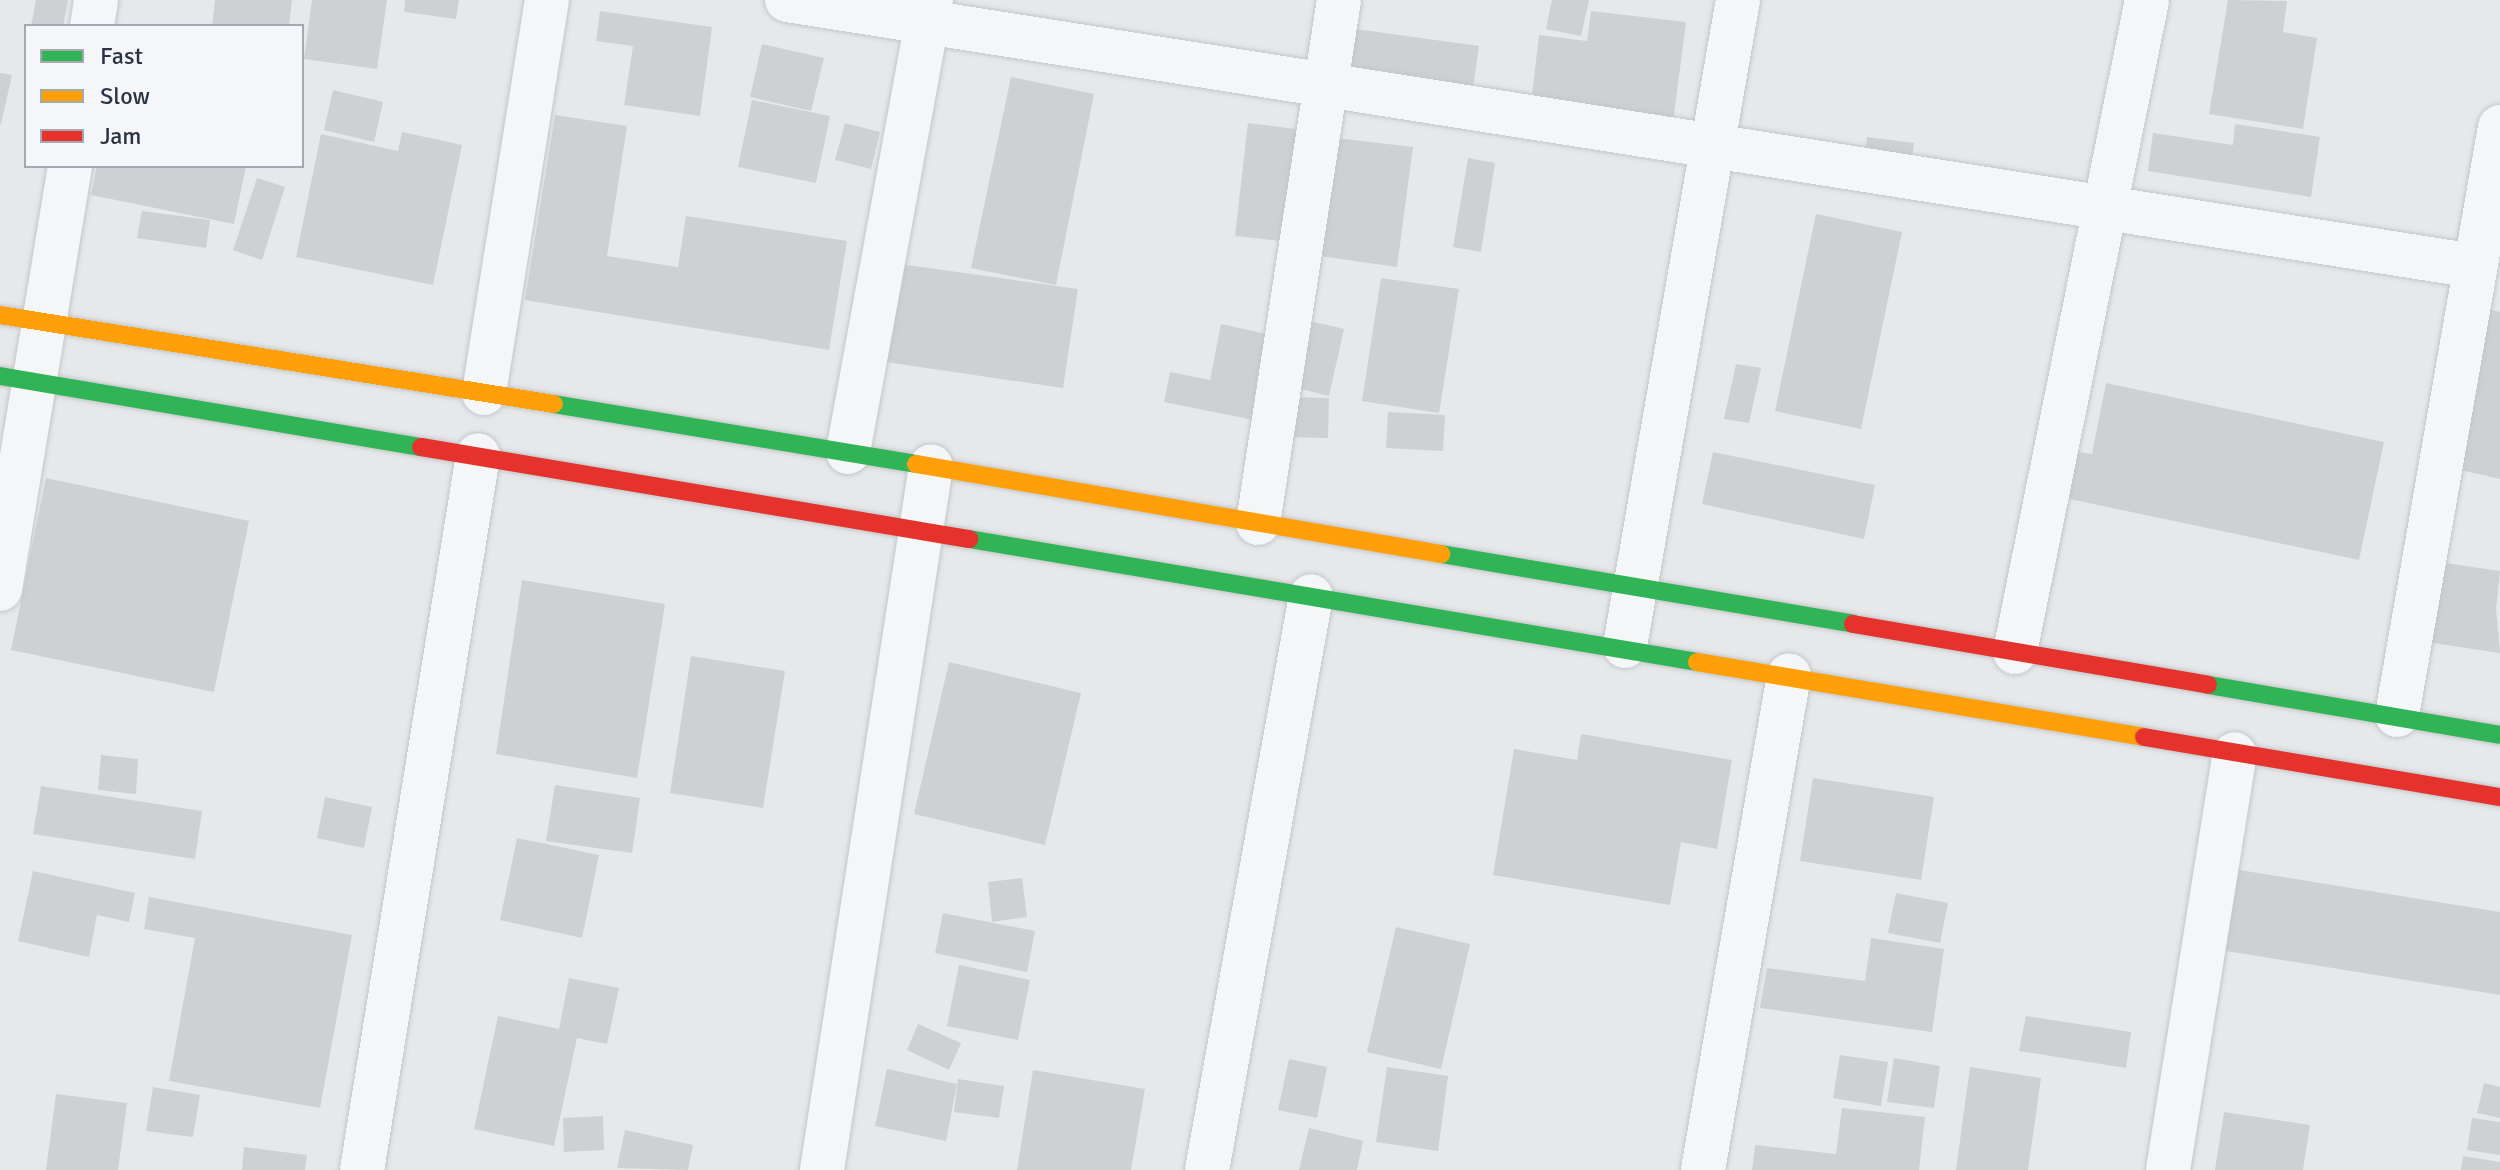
<!DOCTYPE html>
<style>
body{margin:0}
#map{position:relative;width:2500px;height:1170px;overflow:hidden;background:#e6e8ea;font-family:Signika,sans-serif}
div>[style]{position:absolute}
.building>*{inset:0;background:#ced0d3}
.roads{filter:drop-shadow(0 0 2px #c4c6c8) drop-shadow(0 0 2px #c4c6c8)}
.street>*{height:44px;margin:-22px;padding:0 22px;transform-origin:22px;border-radius:22px;background:#f5f6f7}
.fast>*{height:18px;margin:-9px;padding:0 9px;transform-origin:9px;border-radius:9px;background:#30b455}
.slow>*{height:18px;margin:-9px;padding:0 9px;transform-origin:9px;border-radius:9px;background:#ff9f0a}
.jam>*{height:18px;margin:-9px;padding:0 9px;transform-origin:9px;border-radius:9px;background:#e5322d}
span{translate:-50% -50%;white-space:nowrap;text-align:center;line-height:1.15;-webkit-text-stroke:6px #f4f6f9;paint-order:stroke}
.legend{position:absolute;left:24px;top:24px;width:280px;height:144px;box-sizing:border-box;background:#f4f6f9;border:2px solid #a4a8b1;margin:0;padding:10px 14px;list-style:none;font-size:24px;color:#2b3445}
.legend li{display:flex;align-items:center;gap:16px;height:40px}
.legend b{width:40px;border:2px solid #a4a8b1}
</style>
<div id="map">
<div class="building">
<div style="clip-path:polygon(36px 0,68px 0,63px 26px,31px 26px)"></div>
<div style="clip-path:polygon(215px 0,292px 0,289px 26px,212px 26px)"></div>
<div style="clip-path:polygon(312px 0,387px 0,377px 69px,304px 59px)"></div>
<div style="clip-path:polygon(405px 0,459px 0,456px 19px,404px 12px)"></div>
<div style="clip-path:polygon(1552px 0,1589px 0,1581px 36px,1546px 29px)"></div>
<div style="clip-path:polygon(2228px 0,2287px 1px,2283px 32px,2317px 38px,2303px 129px,2209px 114px)"></div>
<div style="clip-path:polygon(600px 11px,712px 27px,700px 116px,624px 105px,633px 46px,596px 41px)"></div>
<div style="clip-path:polygon(1591px 11px,1686px 22px,1671px 138px,1529px 120px,1539px 35px,1587px 41px)"></div>
<div style="clip-path:polygon(1327px 25px,1479px 46px,1469px 117px,1318px 97px)"></div>
<div style="clip-path:polygon(762px 44px,824px 58px,811px 111px,750px 97px)"></div>
<div style="clip-path:polygon(0 73px,12px 75px,1px 124px,0 124px)"></div>
<div style="clip-path:polygon(1011px 77px,1094px 94px,1056px 285px,971px 268px)"></div>
<div style="clip-path:polygon(333px 90px,383px 102px,374px 142px,324px 130px)"></div>
<div style="clip-path:polygon(752px 100px,830px 116px,816px 183px,738px 167px)"></div>
<div style="clip-path:polygon(555px 115px,627px 126px,607px 256px,678px 267px,686px 216px,847px 241px,829px 350px,525px 300px)"></div>
<div style="clip-path:polygon(845px 123px,880px 132px,871px 169px,835px 160px)"></div>
<div style="clip-path:polygon(1248px 123px,1312px 131px,1299px 243px,1235px 236px)"></div>
<div style="clip-path:polygon(2235px 124px,2320px 137px,2311px 197px,2148px 171px,2153px 133px,2233px 145px)"></div>
<div style="clip-path:polygon(402px 132px,462px 145px,433px 285px,296px 257px,321px 134px,398px 151px)"></div>
<div style="clip-path:polygon(1867px 137px,1914px 143px,1910px 180px,1863px 173px)"></div>
<div style="clip-path:polygon(1336px 138px,1413px 147px,1397px 267px,1320px 256px)"></div>
<div style="clip-path:polygon(1468px 158px,1495px 163px,1481px 252px,1453px 247px)"></div>
<div style="clip-path:polygon(97px 166px,246px 166px,234px 224px,91px 195px)"></div>
<div style="clip-path:polygon(257px 178px,285px 187px,262px 260px,233px 250px)"></div>
<div style="clip-path:polygon(142px 211px,210px 220px,206px 248px,137px 238px)"></div>
<div style="clip-path:polygon(1816px 214px,1902px 232px,1861px 429px,1775px 411px)"></div>
<div style="clip-path:polygon(900px 264px,1078px 289px,1063px 388px,886px 362px)"></div>
<div style="clip-path:polygon(1381px 278px,1459px 289px,1439px 413px,1362px 401px)"></div>
<div style="clip-path:polygon(2462px 304px,2500px 312px,2500px 479px,2434px 464px)"></div>
<div style="clip-path:polygon(1310px 321px,1344px 329px,1329px 396px,1294px 387px)"></div>
<div style="clip-path:polygon(1221px 324px,1271px 335px,1254px 420px,1164px 402px,1170px 372px,1210px 380px)"></div>
<div style="clip-path:polygon(1736px 364px,1761px 368px,1749px 423px,1724px 419px)"></div>
<div style="clip-path:polygon(2106px 383px,2384px 442px,2359px 560px,2060px 497px,2071px 451px,2092px 454px)"></div>
<div style="clip-path:polygon(1286px 397px,1329px 398px,1328px 438px,1285px 437px)"></div>
<div style="clip-path:polygon(1388px 412px,1445px 415px,1443px 451px,1386px 448px)"></div>
<div style="clip-path:polygon(1713px 452px,1875px 485px,1864px 539px,1702px 504px)"></div>
<div style="clip-path:polygon(46px 478px,249px 521px,214px 692px,11px 650px)"></div>
<div style="clip-path:polygon(2425px 560px,2500px 571px,2496px 609px,2500px 653px,2413px 640px)"></div>
<div style="clip-path:polygon(522px 580px,665px 604px,637px 778px,496px 754px)"></div>
<div style="clip-path:polygon(691px 656px,785px 671px,763px 808px,670px 793px)"></div>
<div style="clip-path:polygon(949px 662px,1081px 693px,1045px 845px,914px 814px)"></div>
<div style="clip-path:polygon(1581px 734px,1732px 760px,1717px 849px,1681px 842px,1670px 905px,1493px 875px,1514px 749px,1577px 760px)"></div>
<div style="clip-path:polygon(101px 755px,138px 759px,136px 794px,98px 790px)"></div>
<div style="clip-path:polygon(1813px 778px,1934px 797px,1921px 880px,1800px 861px)"></div>
<div style="clip-path:polygon(555px 785px,640px 798px,632px 853px,546px 841px)"></div>
<div style="clip-path:polygon(41px 786px,202px 811px,195px 859px,33px 834px)"></div>
<div style="clip-path:polygon(325px 797px,372px 807px,364px 848px,317px 838px)"></div>
<div style="clip-path:polygon(517px 838px,599px 855px,582px 938px,500px 920px)"></div>
<div style="clip-path:polygon(2233px 869px,2500px 912px,2500px 995px,2220px 950px)"></div>
<div style="clip-path:polygon(33px 871px,135px 893px,129px 922px,97px 915px,89px 957px,18px 941px)"></div>
<div style="clip-path:polygon(1022px 878px,1027px 917px,992px 922px,988px 882px)"></div>
<div style="clip-path:polygon(1896px 893px,1948px 903px,1940px 943px,1888px 933px)"></div>
<div style="clip-path:polygon(149px 897px,352px 935px,320px 1108px,169px 1081px,195px 938px,144px 929px)"></div>
<div style="clip-path:polygon(943px 913px,1035px 931px,1027px 972px,935px 953px)"></div>
<div style="clip-path:polygon(1396px 927px,1470px 944px,1441px 1069px,1367px 1052px)"></div>
<div style="clip-path:polygon(1871px 938px,1944px 949px,1932px 1032px,1760px 1008px,1767px 968px,1865px 981px)"></div>
<div style="clip-path:polygon(959px 965px,1030px 980px,1018px 1040px,947px 1026px)"></div>
<div style="clip-path:polygon(569px 978px,619px 988px,607px 1044px,577px 1038px,554px 1146px,474px 1129px,498px 1016px,559px 1029px)"></div>
<div style="clip-path:polygon(2026px 1016px,2131px 1032px,2126px 1068px,2019px 1051px)"></div>
<div style="clip-path:polygon(918px 1024px,961px 1043px,949px 1070px,907px 1050px)"></div>
<div style="clip-path:polygon(1840px 1055px,1888px 1062px,1881px 1106px,1833px 1098px)"></div>
<div style="clip-path:polygon(1894px 1058px,1940px 1066px,1934px 1108px,1887px 1102px)"></div>
<div style="clip-path:polygon(1289px 1059px,1327px 1067px,1317px 1118px,1278px 1110px)"></div>
<div style="clip-path:polygon(1387px 1067px,1448px 1076px,1438px 1151px,1376px 1142px)"></div>
<div style="clip-path:polygon(1970px 1067px,2041px 1078px,2028px 1170px,1956px 1170px)"></div>
<div style="clip-path:polygon(887px 1069px,957px 1084px,946px 1141px,875px 1126px)"></div>
<div style="clip-path:polygon(1033px 1070px,1145px 1089px,1131px 1170px,1017px 1170px)"></div>
<div style="clip-path:polygon(958px 1079px,1004px 1086px,999px 1118px,954px 1112px)"></div>
<div style="clip-path:polygon(2484px 1083px,2500px 1087px,2500px 1118px,2477px 1113px)"></div>
<div style="clip-path:polygon(153px 1087px,200px 1095px,193px 1137px,146px 1131px)"></div>
<div style="clip-path:polygon(56px 1094px,127px 1103px,118px 1170px,46px 1170px)"></div>
<div style="clip-path:polygon(1842px 1108px,1925px 1117px,1919px 1170px,1752px 1170px,1755px 1145px,1836px 1154px)"></div>
<div style="clip-path:polygon(2224px 1112px,2310px 1125px,2303px 1170px,2215px 1170px)"></div>
<div style="clip-path:polygon(603px 1116px,604px 1150px,564px 1152px,563px 1118px)"></div>
<div style="clip-path:polygon(2472px 1118px,2500px 1122px,2500px 1155px,2467px 1150px)"></div>
<div style="clip-path:polygon(1309px 1128px,1363px 1141px,1357px 1170px,1299px 1170px)"></div>
<div style="clip-path:polygon(625px 1130px,693px 1145px,688px 1170px,617px 1168px)"></div>
<div style="clip-path:polygon(244px 1147px,307px 1155px,305px 1170px,242px 1170px)"></div>
<div style="clip-path:polygon(2463px 1156px,2500px 1162px,2500px 1170px,2461px 1170px)"></div>
</div>
<div class="roads">
<div class="street">
<div style="left:787px;top:0;width:1709px;rotate:8.96deg"></div>
<div style="left:92px;top:26px;width:26px;rotate:-81deg"></div>
<div style="left:484px;top:393px;width:398px;rotate:-80.9deg"></div>
<div style="left:848px;top:452px;width:460px;rotate:-79.6deg"></div>
<div style="left:1258px;top:523px;width:529px;rotate:-81.2deg"></div>
<div style="left:0;top:589px;width:429px;rotate:-80.6deg"></div>
<div style="left:1625px;top:646px;width:656px;rotate:-80.08deg"></div>
<div style="left:2015px;top:652px;width:665px;rotate:-78.55deg"></div>
<div style="left:2397px;top:715px;width:597px;rotate:-80.06deg"></div>
<div style="left:362px;top:1170px;width:724px;rotate:-80.78deg"></div>
<div style="left:822px;top:1170px;width:712px;rotate:-81.2deg"></div>
<div style="left:1207px;top:1170px;width:583px;rotate:-79.73deg"></div>
<div style="left:1703px;top:1170px;width:502px;rotate:-80.14deg"></div>
<div style="left:2168px;top:1170px;width:421px;rotate:-80.9deg"></div>
</div>
<div class="fast">
<div style="left:0;top:376px;width:427px;rotate:9.6deg"></div>
<div style="left:554px;top:404px;width:367px;rotate:9.4deg"></div>
<div style="left:969px;top:539px;width:738px;rotate:9.59deg"></div>
<div style="left:1441px;top:554px;width:418px;rotate:9.6deg"></div>
<div style="left:2208px;top:685px;width:296px;rotate:9.7deg"></div>
</div>
<div class="slow">
<div style="left:0;top:315px;width:561px;rotate:9.13deg"></div>
<div style="left:916px;top:464px;width:533px;rotate:9.73deg"></div>
<div style="left:1697px;top:662px;width:453px;rotate:9.5deg"></div>
</div>
<div class="jam">
<div style="left:421px;top:447px;width:556px;rotate:9.53deg"></div>
<div style="left:1853px;top:624px;width:360px;rotate:9.7deg"></div>
<div style="left:2144px;top:737px;width:361px;rotate:9.6deg"></div>
</div>
</div>
<ul class="legend">
<li><b style="height:10px;background:#30b455"></b>Fast</li>
<li><b style="height:10px;background:#ff9f0a"></b>Slow</li>
<li><b style="height:10px;background:#e5322d"></b>Jam</li>
</ul>
</div>
